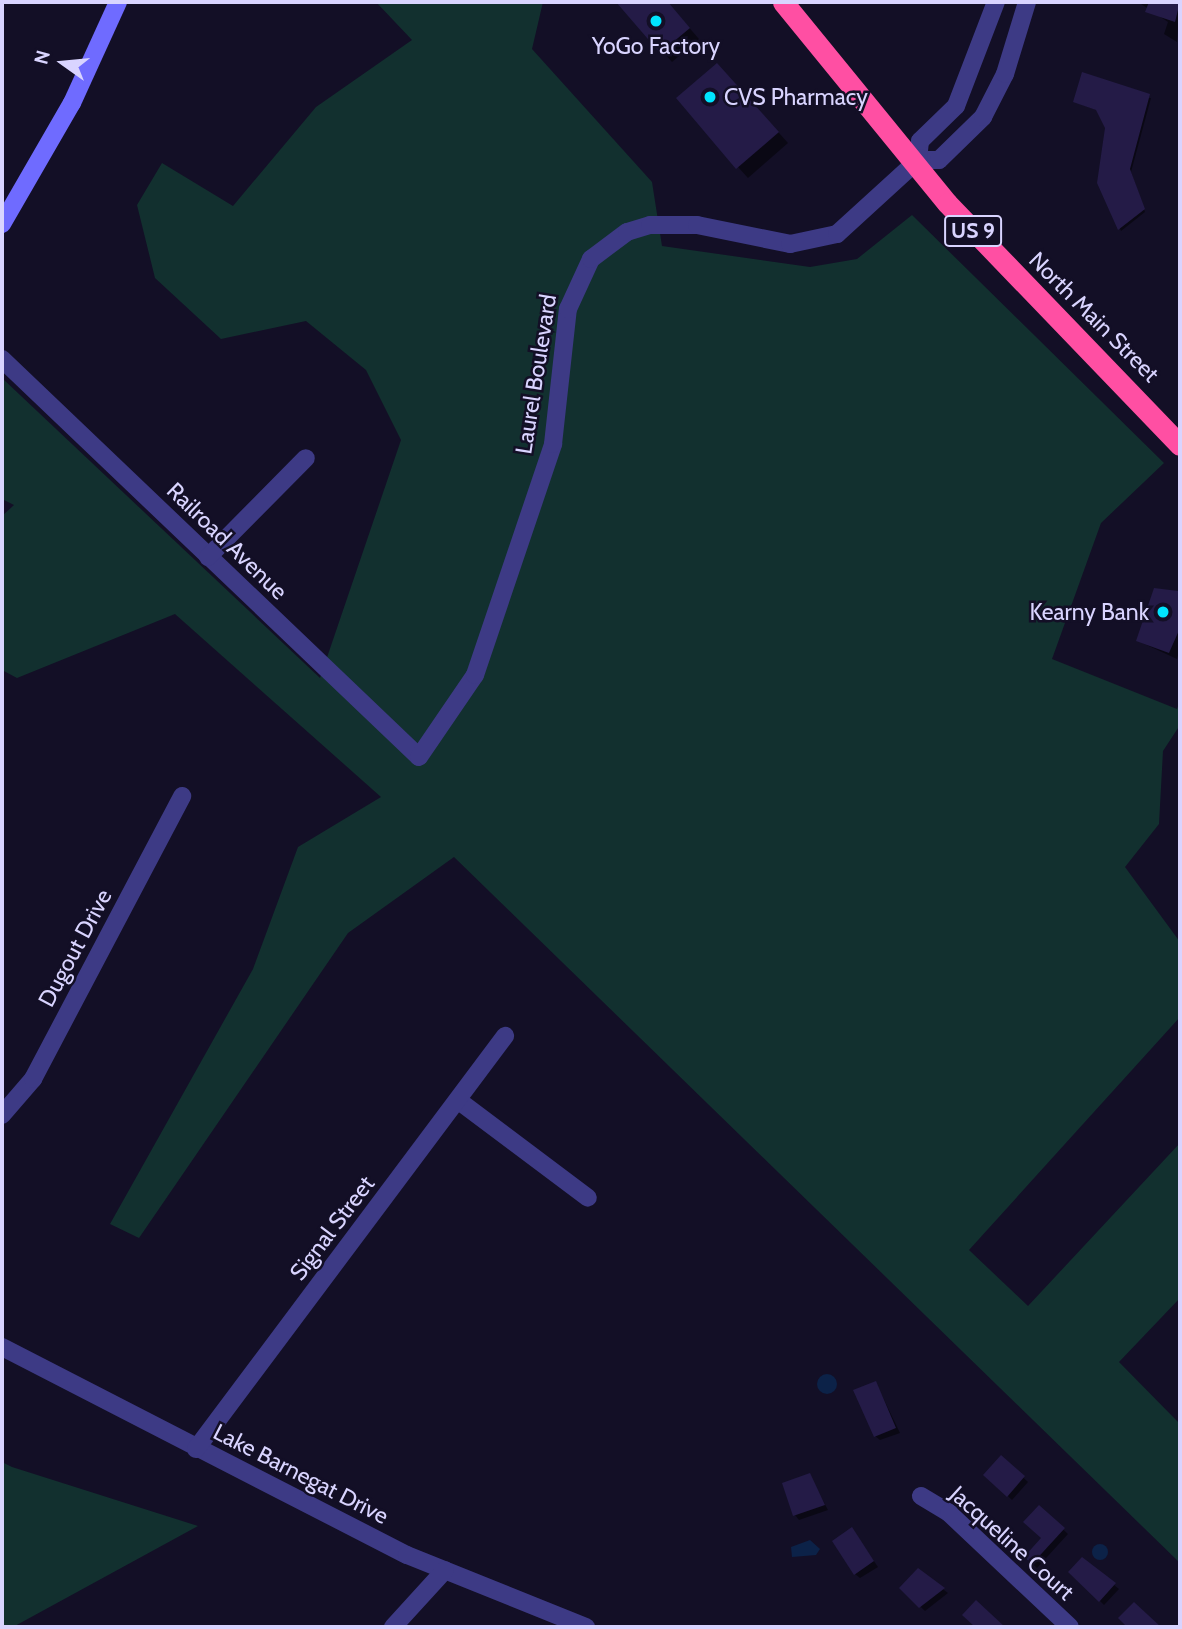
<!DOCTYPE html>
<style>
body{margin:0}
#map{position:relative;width:1182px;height:1629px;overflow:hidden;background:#130f26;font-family:Cabin,sans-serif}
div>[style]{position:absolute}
.green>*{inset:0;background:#12302f}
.water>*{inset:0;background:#0c2248}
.round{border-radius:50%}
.shadow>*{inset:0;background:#0007}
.building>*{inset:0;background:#241b47}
.street>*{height:18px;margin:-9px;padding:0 9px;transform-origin:9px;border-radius:9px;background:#3d3a85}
.secondary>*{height:18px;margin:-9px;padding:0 9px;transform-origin:9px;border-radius:9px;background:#6f6bff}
.highway>*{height:21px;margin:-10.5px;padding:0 10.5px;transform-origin:10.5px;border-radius:10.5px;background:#ff4fa3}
.dots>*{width:19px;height:19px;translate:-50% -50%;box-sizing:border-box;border:4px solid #130f26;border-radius:50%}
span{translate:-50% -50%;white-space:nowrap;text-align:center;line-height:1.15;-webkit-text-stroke:5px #130f26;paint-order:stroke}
.shield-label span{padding:2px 5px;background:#130f26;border:2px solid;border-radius:5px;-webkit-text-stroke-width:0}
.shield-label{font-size:21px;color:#d9d4ff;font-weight:700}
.poi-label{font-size:23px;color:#d9d4ff}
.left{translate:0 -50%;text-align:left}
.right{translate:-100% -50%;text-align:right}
.street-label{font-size:23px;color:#d9d4ff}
.frame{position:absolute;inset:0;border:4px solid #d9d4ff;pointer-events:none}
.north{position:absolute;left:28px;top:28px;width:70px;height:70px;-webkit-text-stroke:5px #130f26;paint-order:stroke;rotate:285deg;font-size:19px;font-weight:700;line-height:28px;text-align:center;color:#d9d4ff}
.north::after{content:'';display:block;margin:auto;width:24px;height:32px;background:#d9d4ff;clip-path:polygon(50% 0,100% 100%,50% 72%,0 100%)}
</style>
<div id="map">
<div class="green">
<div style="clip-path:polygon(376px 2px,543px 2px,532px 49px,652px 182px,662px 246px,810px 267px,857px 259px,912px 215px,1164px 463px,1101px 523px,1052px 659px,1177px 709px,1180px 701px,1180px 725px,1163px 751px,1159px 824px,1125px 867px,1180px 942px,1180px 1017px,969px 1250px,1028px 1306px,1180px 1143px,1180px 1298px,1119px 1362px,1180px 1424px,1180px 1563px,454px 857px,348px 933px,139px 1238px,110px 1224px,253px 969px,298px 847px,381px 797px,175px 614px,17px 678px,2px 670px,2px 516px,14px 505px,2px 499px,2px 378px,320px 678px,401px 440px,366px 370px,306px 321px,221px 339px,155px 278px,137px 205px,162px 163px,233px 206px,316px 107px,412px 40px)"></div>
<div style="clip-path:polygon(2px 1462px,12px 1467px,198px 1526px,13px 1627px,2px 1627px)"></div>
</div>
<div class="water">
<div class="round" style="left:817px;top:1374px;width:20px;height:20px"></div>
<div style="clip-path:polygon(810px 1540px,820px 1549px,816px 1555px,792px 1557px,791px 1547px)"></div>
<div class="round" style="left:1092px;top:1544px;width:16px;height:16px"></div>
</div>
<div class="shadow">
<div style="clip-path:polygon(619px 2px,667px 2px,699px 39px,672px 62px)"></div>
<div style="clip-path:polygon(1138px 2px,1180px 2px,1177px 42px,1164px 34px,1168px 22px)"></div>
<div style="clip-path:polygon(727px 75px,788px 143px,748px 178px,738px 167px)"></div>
<div style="clip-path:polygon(1151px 98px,1131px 172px,1145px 212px,1121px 231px,1099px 182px,1107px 127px,1099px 111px,1075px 102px)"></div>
<div style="clip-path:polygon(1177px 593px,1180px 648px,1177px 659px,1138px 641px)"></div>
<div style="clip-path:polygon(876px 1383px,900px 1433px,880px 1440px,875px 1436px)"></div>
<div style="clip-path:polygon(1001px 1457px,1028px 1482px,1012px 1500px,986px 1475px)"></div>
<div style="clip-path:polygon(809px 1475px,828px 1510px,799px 1520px,795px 1515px)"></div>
<div style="clip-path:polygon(1039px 1507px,1068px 1534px,1037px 1568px,1026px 1557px,1043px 1538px)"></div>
<div style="clip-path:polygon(852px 1529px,878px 1567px,860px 1578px,855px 1574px)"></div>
<div style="clip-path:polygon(1083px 1560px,1119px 1589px,1104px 1605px,1071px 1572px)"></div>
<div style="clip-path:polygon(918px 1570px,948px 1593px,925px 1611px,901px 1588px)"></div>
</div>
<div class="building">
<div style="clip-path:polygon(616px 2px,668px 2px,690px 28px,660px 53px)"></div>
<div style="clip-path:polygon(1149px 2px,1180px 2px,1175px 22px,1145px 12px)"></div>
<div style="clip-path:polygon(717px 63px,779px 132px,736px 169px,676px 98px)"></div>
<div style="clip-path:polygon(1082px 72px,1150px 94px,1130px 169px,1145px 209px,1118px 230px,1097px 183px,1105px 128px,1096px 110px,1073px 102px)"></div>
<div style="clip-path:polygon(1154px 588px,1178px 591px,1180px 598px,1180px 628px,1169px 653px,1136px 641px)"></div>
<div style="clip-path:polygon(876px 1381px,896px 1428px,874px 1437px,853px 1390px)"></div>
<div style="clip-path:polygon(1001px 1455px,1025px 1476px,1007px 1497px,983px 1475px)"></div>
<div style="clip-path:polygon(810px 1473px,825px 1505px,793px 1516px,782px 1483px)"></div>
<div style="clip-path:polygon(1039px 1505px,1065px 1528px,1032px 1564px,1024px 1557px,1041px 1538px,1023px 1522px)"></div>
<div style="clip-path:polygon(852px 1527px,874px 1561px,854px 1575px,832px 1541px)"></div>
<div style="clip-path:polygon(1082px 1557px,1116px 1583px,1099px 1602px,1068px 1572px)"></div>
<div style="clip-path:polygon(918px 1568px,945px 1588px,919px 1608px,899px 1588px)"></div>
<div style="clip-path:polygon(976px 1600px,1005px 1627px,975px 1627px,962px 1615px)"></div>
<div style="clip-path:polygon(1134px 1602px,1161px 1627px,1127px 1627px,1118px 1618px)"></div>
</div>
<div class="street">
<div style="left:918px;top:160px;width:21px"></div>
<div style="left:939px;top:160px;width:62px;rotate:-44.3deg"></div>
<div style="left:983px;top:117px;width:48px;rotate:-62.9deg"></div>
<div style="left:1005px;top:74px;width:75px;rotate:-73deg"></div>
<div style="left:2px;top:359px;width:576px;rotate:43.66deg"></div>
<div style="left:419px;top:757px;width:99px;rotate:-55.7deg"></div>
<div style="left:475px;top:675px;width:244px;rotate:-71.3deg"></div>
<div style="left:553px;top:444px;width:136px;rotate:-83.7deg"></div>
<div style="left:568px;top:309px;width:55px;rotate:-65.3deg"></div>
<div style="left:591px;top:259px;width:45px;rotate:-36.9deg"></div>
<div style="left:627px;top:232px;width:24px;rotate:-17deg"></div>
<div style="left:650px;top:225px;width:47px"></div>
<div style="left:697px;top:225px;width:95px;rotate:11.5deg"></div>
<div style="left:790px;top:244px;width:48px;rotate:-12deg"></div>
<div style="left:837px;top:234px;width:110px;rotate:-42.4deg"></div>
<div style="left:918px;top:160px;width:19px;rotate:-84deg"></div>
<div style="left:920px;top:141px;width:50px;rotate:-44.2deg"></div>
<div style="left:956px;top:106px;width:111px;rotate:-69deg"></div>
<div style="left:208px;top:557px;width:139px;rotate:-45.3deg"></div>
<div style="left:459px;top:1101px;width:161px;rotate:36.9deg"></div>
<div style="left:2px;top:1115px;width:48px;rotate:-49.3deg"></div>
<div style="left:33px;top:1079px;width:320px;rotate:-62.2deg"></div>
<div style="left:2px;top:1347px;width:455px;rotate:27.2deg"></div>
<div style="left:407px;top:1555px;width:193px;rotate:21.9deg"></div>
<div style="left:196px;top:1449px;width:516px;rotate:-53.2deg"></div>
<div style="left:921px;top:1496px;width:33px;rotate:31deg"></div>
<div style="left:949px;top:1513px;width:166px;rotate:43.3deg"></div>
<div style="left:393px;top:1627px;width:77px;rotate:-47.6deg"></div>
</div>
<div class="secondary">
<div style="left:2px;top:224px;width:140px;rotate:-60deg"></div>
<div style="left:72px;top:103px;width:111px;rotate:-65.5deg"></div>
</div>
<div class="highway">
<div style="left:783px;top:2px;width:259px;rotate:50.8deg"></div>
<div style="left:947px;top:203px;width:336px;rotate:46.1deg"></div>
</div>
<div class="dots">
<div style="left:656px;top:21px;background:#00e5ff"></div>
<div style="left:710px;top:97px;background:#00e5ff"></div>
<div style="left:1163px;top:612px;background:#00e5ff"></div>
</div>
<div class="shield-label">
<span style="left:973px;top:231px">US 9</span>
</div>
<div class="poi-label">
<span style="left:656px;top:46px">YoGo Factory</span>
<span class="left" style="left:724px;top:97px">CVS Pharmacy</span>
<span class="right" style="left:1149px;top:612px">Kearny Bank</span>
</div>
<div class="street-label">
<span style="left:1094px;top:317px;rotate:45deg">North Main Street</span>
<span style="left:536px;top:374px;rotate:-81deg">Laurel Boulevard</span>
<span style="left:227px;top:541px;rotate:44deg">Railroad Avenue</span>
<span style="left:75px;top:948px;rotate:-62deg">Dugout Drive</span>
<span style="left:332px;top:1228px;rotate:-53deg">Signal Street</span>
<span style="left:301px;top:1474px;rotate:27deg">Lake Barnegat Drive</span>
<span style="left:1012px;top:1543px;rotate:42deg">Jacqueline Court</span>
</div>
<div class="frame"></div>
<div class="north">N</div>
</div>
